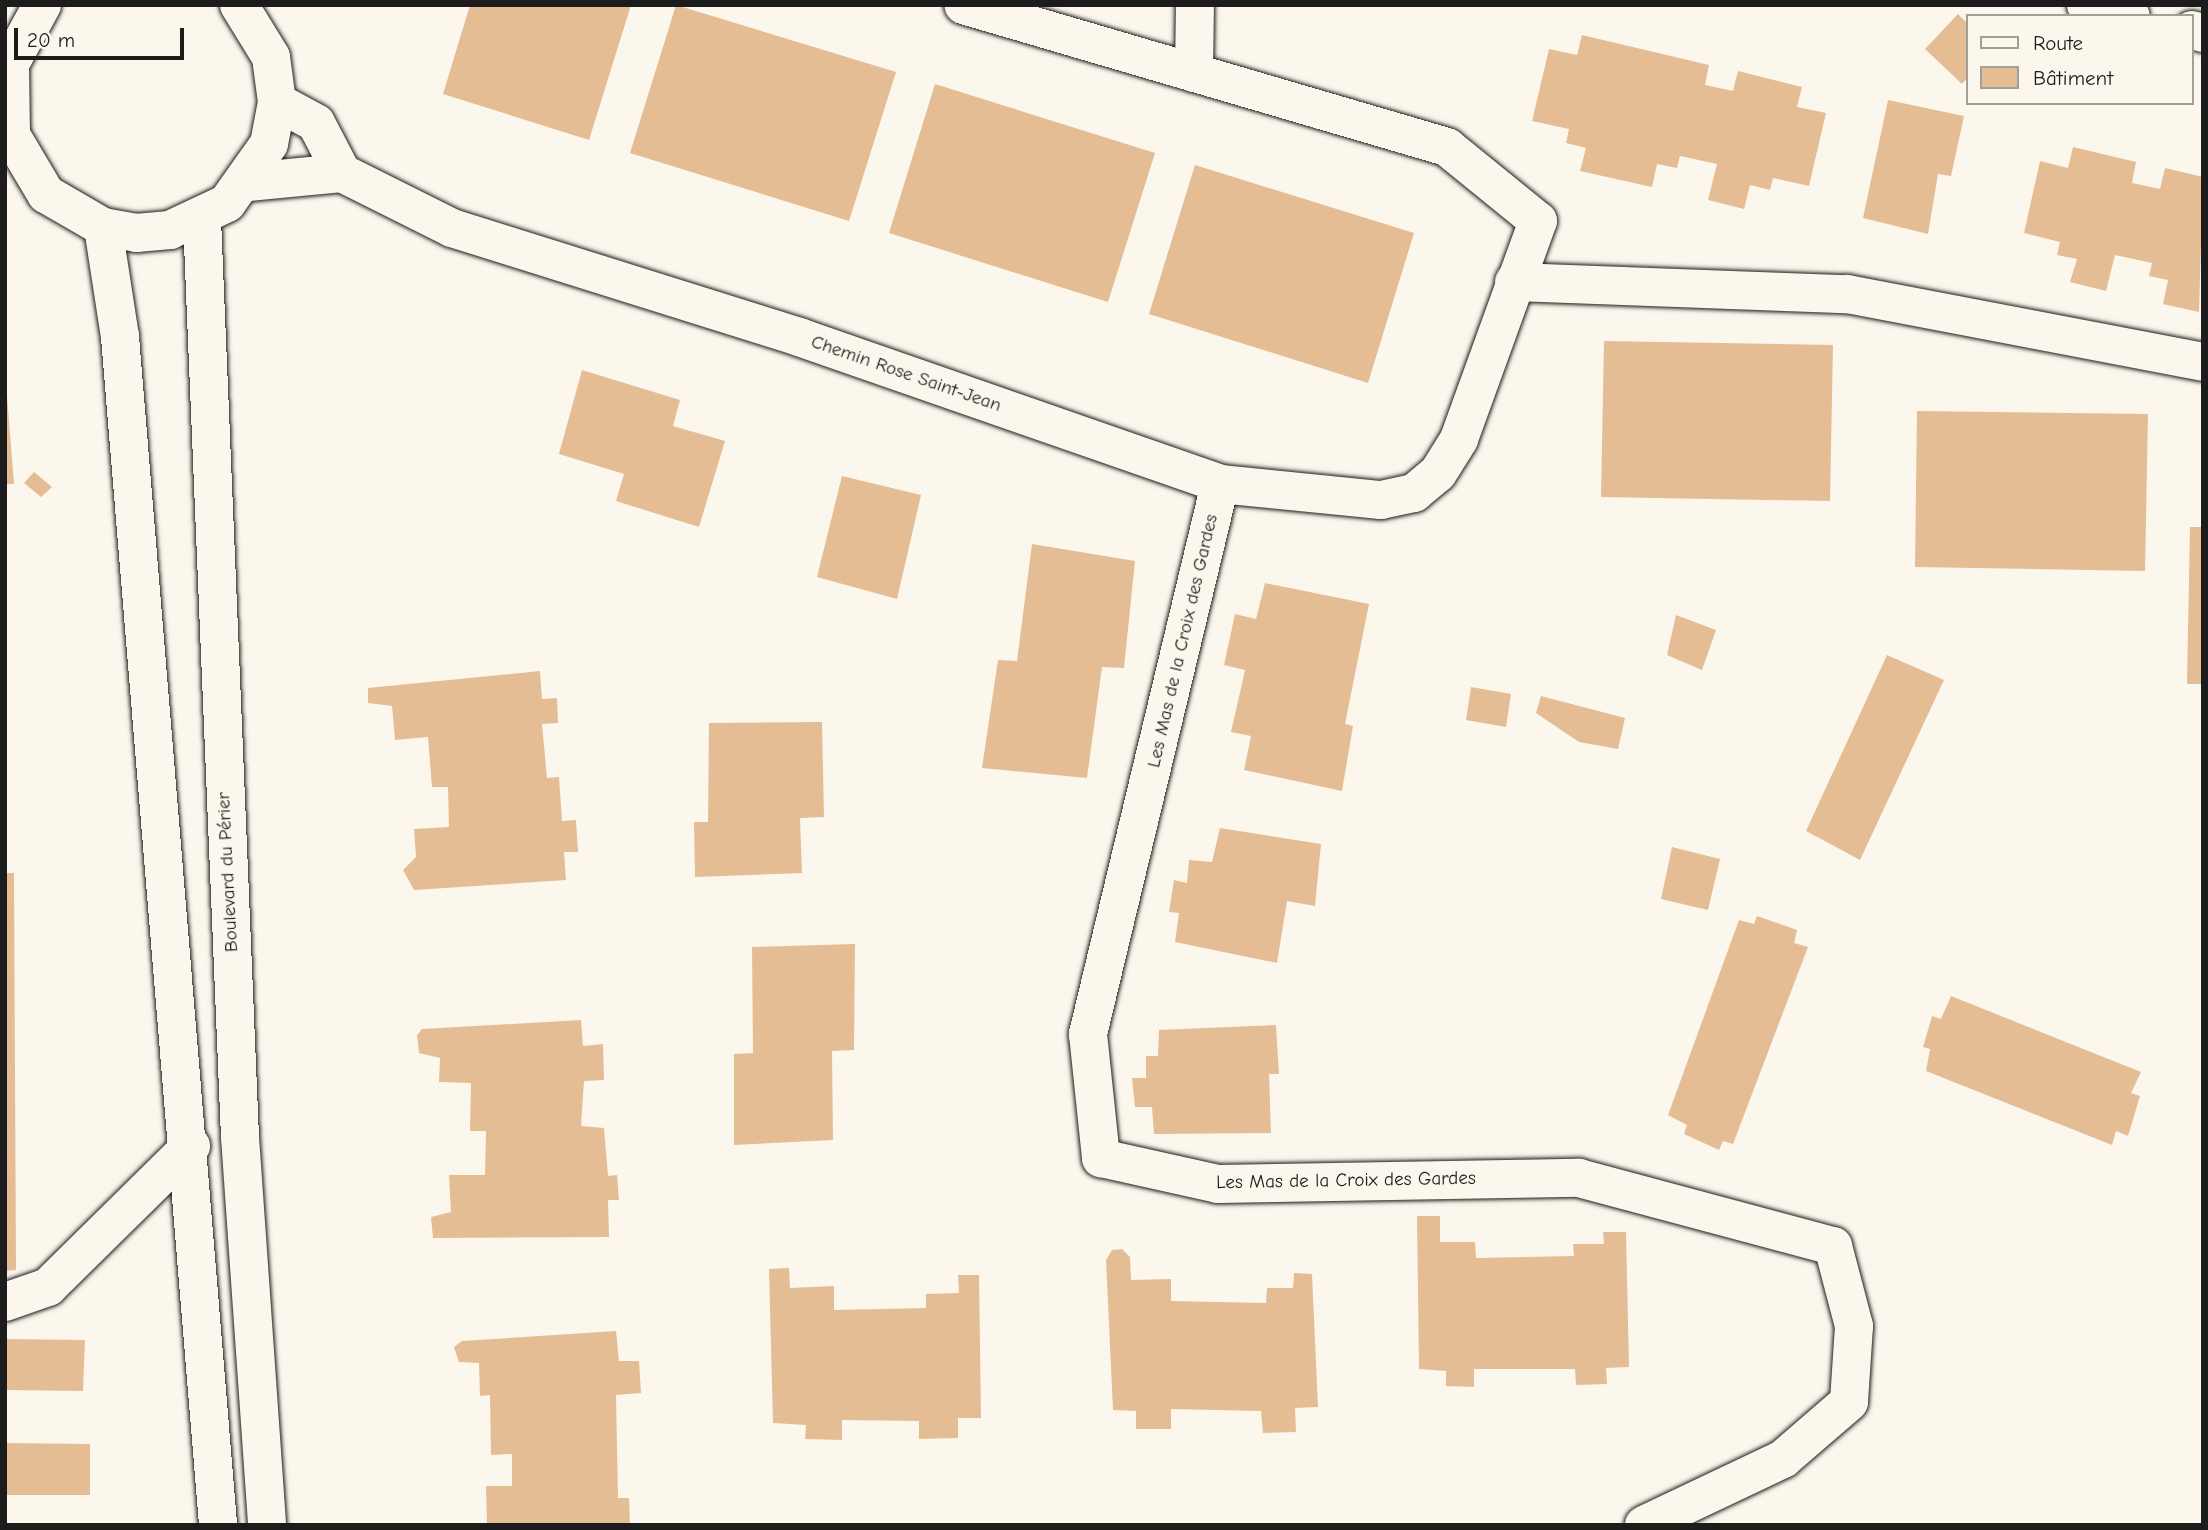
<!DOCTYPE html>
<meta charset="utf-8">
<style>
body{margin:0}
#map{position:relative;width:2208px;height:1530px;overflow:hidden;background:#fbf7ec;font-family:"Comic Neue",sans-serif}
div>[style]{position:absolute}
.building>*{inset:0;background:#e5bd95}
.roads{filter:drop-shadow(0 0 2px #1c1c1c) drop-shadow(0 0 2px #1c1c1c)}
.minor>*{height:38px;margin:-19px;padding:0 19px;transform-origin:19px;border-radius:19px;background:#fbf7ec}
span{translate:-50% -50%;white-space:nowrap;text-align:center;line-height:1.15;-webkit-text-stroke:7px #fbf7ec;paint-order:stroke}
.street-label{font-size:19px;color:#1c1c1c}
.frame{position:absolute;inset:0;border:7px solid #1c1c1c;pointer-events:none}
.legend{position:absolute;left:1966px;top:14px;width:228px;height:91px;box-sizing:border-box;background:#fbf7ec;border:2px solid #a29f99;margin:0;padding:9px 12px;list-style:none;font-size:21px;color:#1c1c1c}
.legend li{display:flex;align-items:center;gap:14px;height:35px}
.legend b{width:35px;border:2px solid #a29f99}
.scale{position:absolute;left:14px;top:28px;width:170px;height:32px;box-sizing:border-box;border:4px solid #1c1c1c;border-top:0;padding-left:9px;font-size:21px;line-height:24px;white-space:nowrap;color:#1c1c1c;-webkit-text-stroke:5px #fbf7ec;paint-order:stroke}
</style>
<div id="map">
<div class="building">
<div style="clip-path:polygon(470px 5px,631px 5px,589px 140px,443px 94px)"></div>
<div style="clip-path:polygon(676px 5px,896px 72px,849px 221px,630px 153px)"></div>
<div style="clip-path:polygon(1958px 14px,1968px 24px,1968px 77px,1962px 84px,1925px 49px)"></div>
<div style="clip-path:polygon(1582px 35px,1709px 65px,1705px 85px,1733px 91px,1738px 71px,1802px 87px,1797px 107px,1826px 113px,1809px 186px,1773px 178px,1770px 190px,1750px 185px,1744px 209px,1708px 200px,1717px 164px,1680px 156px,1677px 168px,1657px 164px,1652px 187px,1580px 171px,1586px 148px,1566px 143px,1569px 129px,1532px 121px,1549px 49px,1577px 55px)"></div>
<div style="clip-path:polygon(935px 84px,1155px 153px,1108px 302px,889px 233px)"></div>
<div style="clip-path:polygon(1888px 100px,1964px 116px,1951px 176px,1938px 174px,1928px 234px,1863px 218px)"></div>
<div style="clip-path:polygon(2073px 147px,2136px 162px,2132px 183px,2160px 189px,2165px 168px,2203px 177px,2199px 312px,2163px 304px,2168px 280px,2149px 276px,2152px 263px,2115px 255px,2106px 291px,2070px 282px,2077px 259px,2057px 255px,2060px 242px,2024px 233px,2040px 161px,2068px 168px)"></div>
<div style="clip-path:polygon(1195px 165px,1414px 233px,1368px 383px,1149px 314px)"></div>
<div style="clip-path:polygon(1604px 341px,1833px 345px,1830px 501px,1601px 497px)"></div>
<div style="clip-path:polygon(582px 370px,680px 400px,673px 426px,725px 441px,699px 527px,616px 501px,624px 474px,559px 454px)"></div>
<div style="clip-path:polygon(5px 371px,14px 484px,5px 484px)"></div>
<div style="clip-path:polygon(1917px 411px,2148px 414px,2145px 571px,1915px 567px)"></div>
<div style="clip-path:polygon(34px 472px,52px 487px,41px 497px,24px 483px)"></div>
<div style="clip-path:polygon(842px 476px,921px 495px,897px 599px,817px 577px)"></div>
<div style="clip-path:polygon(2190px 527px,2203px 527px,2203px 684px,2187px 684px)"></div>
<div style="clip-path:polygon(1032px 544px,1135px 561px,1124px 668px,1102px 667px,1087px 778px,982px 768px,998px 660px,1017px 661px)"></div>
<div style="clip-path:polygon(1265px 583px,1369px 604px,1345px 724px,1353px 726px,1342px 791px,1244px 770px,1251px 736px,1231px 732px,1245px 670px,1224px 665px,1235px 614px,1256px 619px)"></div>
<div style="clip-path:polygon(1676px 615px,1716px 630px,1702px 670px,1667px 655px)"></div>
<div style="clip-path:polygon(1887px 655px,1944px 680px,1860px 860px,1806px 831px)"></div>
<div style="clip-path:polygon(540px 671px,542px 699px,557px 698px,558px 723px,542px 724px,547px 778px,559px 777px,562px 821px,576px 820px,578px 852px,564px 852px,566px 880px,414px 890px,403px 870px,416px 857px,414px 829px,449px 827px,448px 787px,432px 787px,428px 737px,395px 740px,392px 706px,368px 703px,368px 688px)"></div>
<div style="clip-path:polygon(1471px 687px,1511px 694px,1506px 727px,1466px 720px)"></div>
<div style="clip-path:polygon(1541px 696px,1625px 718px,1618px 749px,1579px 742px,1536px 713px)"></div>
<div style="clip-path:polygon(822px 722px,824px 817px,800px 818px,802px 873px,695px 877px,694px 822px,708px 822px,709px 723px)"></div>
<div style="clip-path:polygon(1220px 828px,1321px 844px,1315px 906px,1287px 901px,1277px 963px,1175px 942px,1179px 913px,1169px 912px,1174px 880px,1187px 883px,1189px 860px,1212px 862px)"></div>
<div style="clip-path:polygon(1672px 847px,1720px 859px,1708px 910px,1661px 899px)"></div>
<div style="clip-path:polygon(5px 873px,14px 873px,16px 1270px,5px 1271px)"></div>
<div style="clip-path:polygon(1757px 916px,1797px 930px,1794px 943px,1808px 947px,1733px 1144px,1723px 1141px,1719px 1150px,1684px 1134px,1687px 1125px,1668px 1115px,1739px 920px,1754px 924px)"></div>
<div style="clip-path:polygon(855px 944px,854px 1050px,832px 1051px,833px 1140px,734px 1145px,734px 1054px,753px 1053px,752px 947px)"></div>
<div style="clip-path:polygon(1951px 996px,2141px 1072px,2131px 1093px,2140px 1096px,2128px 1136px,2116px 1131px,2112px 1145px,1926px 1071px,1930px 1049px,1923px 1047px,1932px 1016px,1941px 1019px)"></div>
<div style="clip-path:polygon(581px 1020px,583px 1046px,603px 1044px,604px 1080px,584px 1081px,581px 1126px,604px 1128px,608px 1176px,617px 1175px,619px 1200px,608px 1200px,609px 1237px,433px 1238px,431px 1217px,451px 1212px,449px 1175px,485px 1175px,486px 1131px,470px 1131px,471px 1083px,439px 1082px,440px 1058px,419px 1053px,417px 1035px,422px 1029px)"></div>
<div style="clip-path:polygon(1276px 1025px,1279px 1074px,1269px 1074px,1271px 1133px,1154px 1134px,1152px 1107px,1135px 1107px,1132px 1078px,1146px 1078px,1146px 1056px,1158px 1056px,1159px 1030px)"></div>
<div style="clip-path:polygon(1417px 1216px,1440px 1216px,1440px 1242px,1475px 1242px,1476px 1258px,1574px 1256px,1573px 1244px,1604px 1244px,1603px 1232px,1626px 1232px,1629px 1367px,1606px 1368px,1607px 1384px,1576px 1385px,1575px 1369px,1474px 1369px,1474px 1387px,1446px 1386px,1446px 1371px,1419px 1369px)"></div>
<div style="clip-path:polygon(1122px 1249px,1130px 1257px,1131px 1280px,1171px 1279px,1171px 1301px,1266px 1303px,1267px 1288px,1293px 1288px,1294px 1273px,1312px 1274px,1318px 1407px,1295px 1408px,1296px 1432px,1263px 1433px,1261px 1411px,1171px 1409px,1171px 1429px,1136px 1429px,1136px 1411px,1113px 1410px,1106px 1260px,1112px 1250px)"></div>
<div style="clip-path:polygon(789px 1268px,790px 1288px,834px 1286px,834px 1310px,926px 1308px,926px 1294px,959px 1293px,958px 1275px,979px 1275px,981px 1418px,958px 1418px,958px 1438px,919px 1439px,919px 1421px,842px 1420px,842px 1440px,805px 1439px,806px 1425px,773px 1423px,769px 1269px)"></div>
<div style="clip-path:polygon(616px 1331px,619px 1361px,639px 1361px,641px 1393px,616px 1395px,618px 1498px,629px 1498px,630px 1524px,487px 1525px,486px 1486px,512px 1486px,512px 1454px,491px 1455px,490px 1395px,480px 1396px,479px 1363px,459px 1362px,454px 1347px,462px 1341px)"></div>
<div style="clip-path:polygon(5px 1339px,85px 1340px,83px 1391px,5px 1390px)"></div>
<div style="clip-path:polygon(5px 1443px,90px 1444px,90px 1495px,5px 1495px)"></div>
</div>
<div class="roads">
<div class="minor">
<div style="left:42px;top:5px;width:67px;rotate:118.5deg"></div>
<div style="left:10px;top:64px;width:71px;rotate:89.2deg"></div>
<div style="left:11px;top:135px;width:69px;rotate:59.3deg"></div>
<div style="left:46px;top:194px;width:66px;rotate:30.1deg"></div>
<div style="left:103px;top:227px;width:34px;rotate:10deg"></div>
<div style="left:136px;top:233px;width:34px;rotate:-5deg"></div>
<div style="left:170px;top:230px;width:63px;rotate:-25.3deg"></div>
<div style="left:227px;top:203px;width:72px;rotate:-54.6deg"></div>
<div style="left:269px;top:144px;width:43px;rotate:-79.2deg"></div>
<div style="left:277px;top:102px;width:45px;rotate:-97.6deg"></div>
<div style="left:271px;top:57px;width:61px;rotate:-121.6deg"></div>
<div style="left:2086px;top:5px;width:46px;rotate:13.7deg"></div>
<div style="left:2192px;top:30px;width:11px;rotate:15deg"></div>
<div style="left:1194px;top:73px;width:68px;rotate:-89.2deg"></div>
<div style="left:277px;top:102px;width:44px;rotate:28.3deg"></div>
<div style="left:316px;top:123px;width:56px;rotate:62.5deg"></div>
<div style="left:248px;top:182px;width:94px;rotate:-5.5deg"></div>
<div style="left:342px;top:173px;width:123px;rotate:26.6deg"></div>
<div style="left:452px;top:228px;width:364px;rotate:17.4deg"></div>
<div style="left:799px;top:337px;width:446px;rotate:19.2deg"></div>
<div style="left:1220px;top:484px;width:162px;rotate:5.7deg"></div>
<div style="left:1381px;top:500px;width:34px;rotate:-12deg"></div>
<div style="left:1414px;top:493px;width:31px;rotate:-40deg"></div>
<div style="left:1438px;top:473px;width:40px;rotate:-58deg"></div>
<div style="left:1459px;top:439px;width:232px;rotate:-70.1deg"></div>
<div style="left:1538px;top:221px;width:117px;rotate:-140.9deg"></div>
<div style="left:1447px;top:147px;width:504px;rotate:-163.65deg"></div>
<div style="left:202px;top:219px;width:919px;rotate:87.63deg"></div>
<div style="left:240px;top:1137px;width:389px;rotate:86deg"></div>
<div style="left:103px;top:227px;width:111px;rotate:81.2deg"></div>
<div style="left:120px;top:337px;width:1192px;rotate:85.28deg"></div>
<div style="left:1514px;top:282px;width:333px;rotate:2.1deg"></div>
<div style="left:1847px;top:294px;width:362px;rotate:10.8deg"></div>
<div style="left:1220px;top:484px;width:566px;rotate:103.5deg"></div>
<div style="left:1088px;top:1034px;width:125px;rotate:84deg"></div>
<div style="left:1101px;top:1158px;width:120px;rotate:12.5deg"></div>
<div style="left:1218px;top:1184px;width:361px;rotate:-1deg"></div>
<div style="left:1579px;top:1178px;width:263px;rotate:15deg"></div>
<div style="left:1833px;top:1246px;width:83px;rotate:75.3deg"></div>
<div style="left:1854px;top:1326px;width:76px;rotate:93.8deg"></div>
<div style="left:1849px;top:1402px;width:87px;rotate:139.2deg"></div>
<div style="left:1783px;top:1459px;width:154px;rotate:154.6deg"></div>
<div style="left:5px;top:1302px;width:46px;rotate:-19.2deg"></div>
<div style="left:48px;top:1287px;width:201px;rotate:-44.6deg"></div>
</div>
</div>
<div class="street-label">
<span style="left:906px;top:374px;rotate:19deg">Chemin Rose Saint-Jean</span>
<span style="left:1183px;top:641px;rotate:-77deg">Les Mas de la Croix des Gardes</span>
<span style="left:228px;top:872px;rotate:-93deg">Boulevard du Périer</span>
<span style="left:1346px;top:1181px;rotate:-1deg">Les Mas de la Croix des Gardes</span>
</div>
<div class="frame"></div>
<ul class="legend">
<li><b style="height:9px;background:#fbf7ec"></b>Route</li>
<li><b style="height:19px;background:#e5bd95"></b>Bâtiment</li>
</ul>
<div class="scale">20 m</div>
</div>
